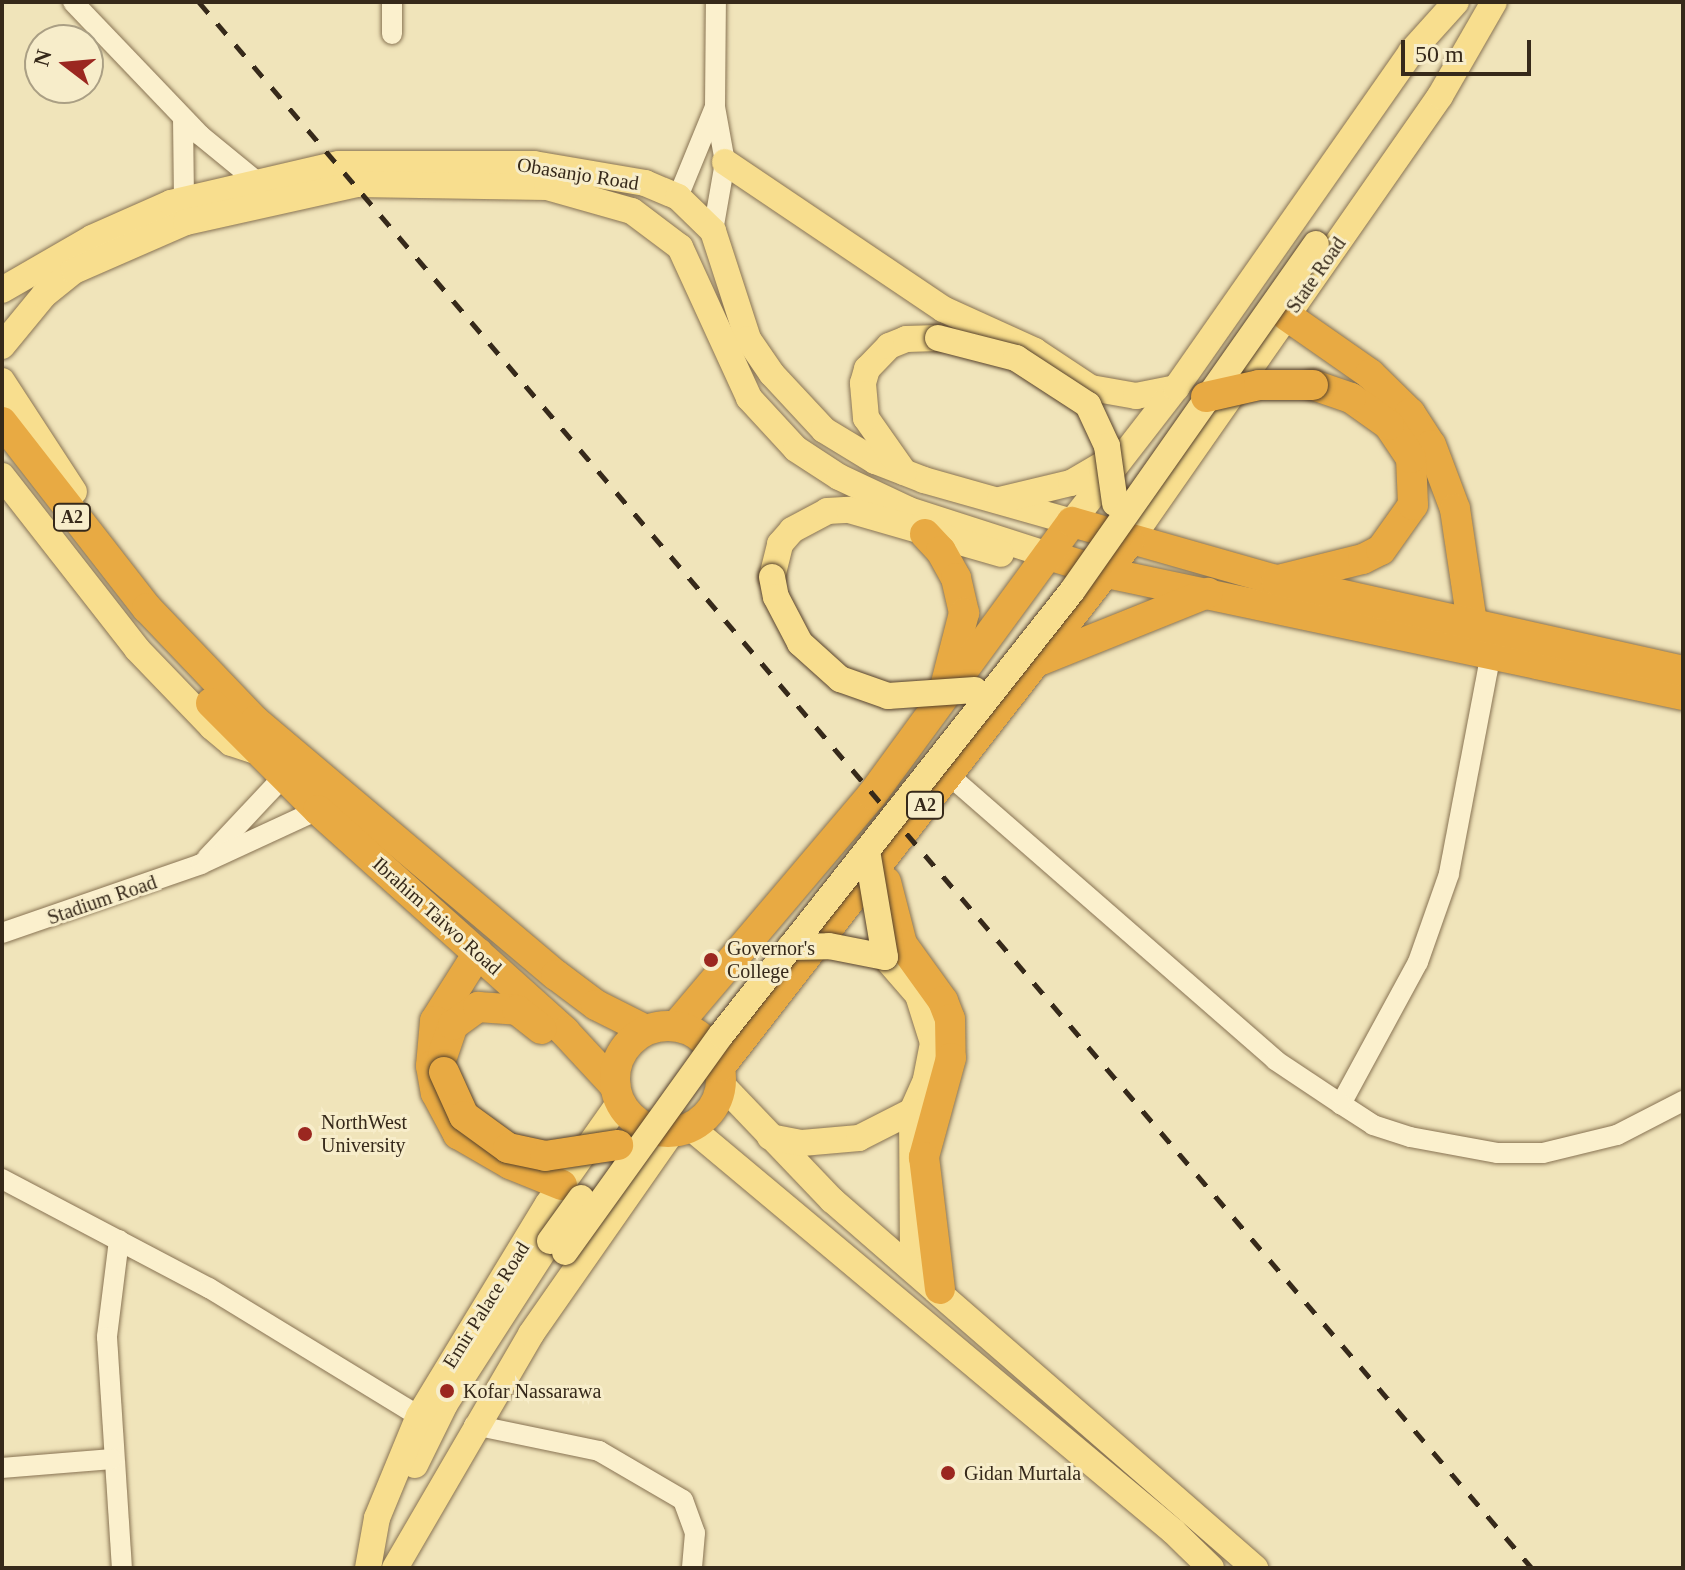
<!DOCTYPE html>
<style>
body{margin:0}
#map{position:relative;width:1685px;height:1570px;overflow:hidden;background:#f0e4ba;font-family:Georgia,serif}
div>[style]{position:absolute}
.roads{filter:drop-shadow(0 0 2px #887353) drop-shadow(0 0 2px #887353)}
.minor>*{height:20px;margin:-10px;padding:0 10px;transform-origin:10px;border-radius:10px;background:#fbf0cd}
.major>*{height:26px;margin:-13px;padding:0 13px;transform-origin:13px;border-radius:13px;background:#f8de8e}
.highway>*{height:30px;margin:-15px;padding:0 15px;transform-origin:15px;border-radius:15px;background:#e8aa43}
.highway>.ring{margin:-15px;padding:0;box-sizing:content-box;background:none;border:30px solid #e8aa43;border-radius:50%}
.rail>*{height:5px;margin-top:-2.5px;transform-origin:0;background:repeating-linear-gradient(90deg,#36291a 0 14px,transparent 0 28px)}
.bridges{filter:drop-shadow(0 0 2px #554029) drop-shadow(0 0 2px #554029)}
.major-bridge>*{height:26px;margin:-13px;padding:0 13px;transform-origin:13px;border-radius:13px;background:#f8de8e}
.highway-bridge>*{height:30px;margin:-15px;padding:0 15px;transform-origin:15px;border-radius:15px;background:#e8aa43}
.dots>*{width:22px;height:22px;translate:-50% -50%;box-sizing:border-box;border:4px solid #f7edca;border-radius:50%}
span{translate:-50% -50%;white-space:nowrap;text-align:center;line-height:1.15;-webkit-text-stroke:6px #f7edca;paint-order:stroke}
.shield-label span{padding:2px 6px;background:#f7edca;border:2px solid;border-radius:6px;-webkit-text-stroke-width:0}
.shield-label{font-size:18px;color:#36291a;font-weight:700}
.street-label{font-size:20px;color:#36291a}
.poi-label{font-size:20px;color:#36291a}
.left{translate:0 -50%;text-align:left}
.frame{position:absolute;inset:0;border:4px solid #36291a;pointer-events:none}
.north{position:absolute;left:24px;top:24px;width:80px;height:80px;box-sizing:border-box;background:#f7edca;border:2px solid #aa9f84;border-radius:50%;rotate:286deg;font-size:22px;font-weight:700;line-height:32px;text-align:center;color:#36291a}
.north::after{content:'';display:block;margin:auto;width:28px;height:36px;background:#9b2720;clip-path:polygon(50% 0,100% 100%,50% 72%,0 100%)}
.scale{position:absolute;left:1401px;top:40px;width:130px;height:36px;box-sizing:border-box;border:4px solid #36291a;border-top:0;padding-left:10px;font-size:24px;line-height:28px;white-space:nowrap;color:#36291a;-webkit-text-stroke:6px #f7edca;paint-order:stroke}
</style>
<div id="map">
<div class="roads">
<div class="minor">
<div style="left:73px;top:2px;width:184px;rotate:46.3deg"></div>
<div style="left:200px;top:135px;width:71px;rotate:39.3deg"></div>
<div style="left:392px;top:34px;width:32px;rotate:-90deg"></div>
<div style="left:183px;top:118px;width:80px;rotate:89.3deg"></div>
<div style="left:678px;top:197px;width:97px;rotate:-67.7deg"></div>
<div style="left:713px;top:231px;width:70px;rotate:-80.1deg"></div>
<div style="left:725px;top:162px;width:56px;rotate:-100.3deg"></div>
<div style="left:715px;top:107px;width:105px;rotate:-89.5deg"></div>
<div style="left:1491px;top:653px;width:225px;rotate:100.8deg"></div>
<div style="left:1449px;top:874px;width:93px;rotate:109.4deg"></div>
<div style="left:1418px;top:962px;width:162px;rotate:118.5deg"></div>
<div style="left:1341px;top:1104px;width:38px;rotate:33deg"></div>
<div style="left:1373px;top:1125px;width:39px;rotate:18deg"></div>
<div style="left:1410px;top:1137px;width:88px;rotate:10.4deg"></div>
<div style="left:1497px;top:1153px;width:46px"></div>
<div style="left:1543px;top:1153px;width:76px;rotate:-13.7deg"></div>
<div style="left:1617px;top:1135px;width:74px;rotate:-27.3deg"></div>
<div style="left:950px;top:776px;width:432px;rotate:41.1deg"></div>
<div style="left:1275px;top:1060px;width:79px;rotate:33.7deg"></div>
<div style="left:207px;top:858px;width:111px;rotate:-46.8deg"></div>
<div style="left:2px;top:933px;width:211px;rotate:-19.1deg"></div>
<div style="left:201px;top:864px;width:129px;rotate:-24.8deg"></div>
<div style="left:2px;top:1179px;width:234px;rotate:27.8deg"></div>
<div style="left:209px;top:1288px;width:246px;rotate:31.4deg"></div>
<div style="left:119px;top:1240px;width:98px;rotate:97.1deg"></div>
<div style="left:107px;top:1337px;width:231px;rotate:86.3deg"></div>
<div style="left:474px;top:1425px;width:128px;rotate:11.7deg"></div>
<div style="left:599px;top:1451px;width:97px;rotate:30.3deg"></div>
<div style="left:683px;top:1500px;width:35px;rotate:70deg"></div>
<div style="left:695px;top:1533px;width:35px;rotate:95deg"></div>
<div style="left:2px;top:1468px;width:110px;rotate:-4.7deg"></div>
</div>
<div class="major">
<div style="left:725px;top:162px;width:263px;rotate:34deg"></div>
<div style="left:943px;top:309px;width:101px;rotate:24.5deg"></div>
<div style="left:1035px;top:351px;width:67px;rotate:33.5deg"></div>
<div style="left:1091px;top:388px;width:46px;rotate:10.1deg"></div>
<div style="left:1136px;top:396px;width:41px;rotate:-11.3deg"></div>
<div style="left:2px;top:290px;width:104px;rotate:-30deg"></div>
<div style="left:92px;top:238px;width:86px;rotate:-23.9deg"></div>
<div style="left:171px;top:203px;width:172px;rotate:-13.1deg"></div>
<div style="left:339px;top:164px;width:195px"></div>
<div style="left:534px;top:164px;width:113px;rotate:9.7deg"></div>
<div style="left:645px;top:183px;width:36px;rotate:23deg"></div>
<div style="left:678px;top:197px;width:49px;rotate:44.2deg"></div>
<div style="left:713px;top:231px;width:114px;rotate:72deg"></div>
<div style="left:748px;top:339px;width:42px;rotate:55.6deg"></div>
<div style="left:772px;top:374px;width:76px;rotate:47.1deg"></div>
<div style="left:824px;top:430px;width:60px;rotate:31.3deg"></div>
<div style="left:875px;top:461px;width:53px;rotate:21.2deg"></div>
<div style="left:924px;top:480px;width:154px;rotate:15.8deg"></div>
<div style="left:1072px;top:522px;width:170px;rotate:-52.2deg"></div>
<div style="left:1176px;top:388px;width:410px;rotate:-55deg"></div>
<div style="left:1411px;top:52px;width:67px;rotate:-48deg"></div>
<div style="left:2px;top:346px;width:66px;rotate:-50.5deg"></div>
<div style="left:44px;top:295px;width:38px;rotate:-39deg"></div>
<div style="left:74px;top:271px;width:122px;rotate:-23.6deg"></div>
<div style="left:186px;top:222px;width:175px;rotate:-12.5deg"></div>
<div style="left:357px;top:184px;width:190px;rotate:0.9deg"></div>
<div style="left:547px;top:187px;width:88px;rotate:15.8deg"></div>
<div style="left:632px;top:211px;width:60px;rotate:36.9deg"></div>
<div style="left:680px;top:247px;width:166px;rotate:65.4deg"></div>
<div style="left:749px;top:398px;width:69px;rotate:47.3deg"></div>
<div style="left:796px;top:449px;width:51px;rotate:33.1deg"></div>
<div style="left:839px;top:477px;width:77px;rotate:25.2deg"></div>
<div style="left:909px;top:510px;width:146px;rotate:17.9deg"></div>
<div style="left:2px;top:381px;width:132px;rotate:57deg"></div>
<div style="left:904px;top:472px;width:66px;rotate:-125.1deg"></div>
<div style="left:866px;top:418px;width:35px;rotate:-95deg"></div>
<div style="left:863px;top:383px;width:15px;rotate:-74deg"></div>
<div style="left:867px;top:369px;width:32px;rotate:-46deg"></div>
<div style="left:889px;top:346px;width:18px;rotate:-22deg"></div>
<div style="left:906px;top:339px;width:32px;rotate:-2deg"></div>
<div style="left:2px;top:476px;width:219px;rotate:52deg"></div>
<div style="left:137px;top:649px;width:108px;rotate:46.1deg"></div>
<div style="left:212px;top:727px;width:25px;rotate:40deg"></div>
<div style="left:231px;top:743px;width:23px;rotate:18deg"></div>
<div style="left:1000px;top:500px;width:73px;rotate:-13.5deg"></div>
<div style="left:1071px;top:483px;width:48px;rotate:-30.3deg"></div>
<div style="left:1129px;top:542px;width:544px;rotate:-55.11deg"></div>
<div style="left:1440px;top:96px;width:108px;rotate:-60.1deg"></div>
<div style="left:772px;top:577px;width:34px;rotate:-76deg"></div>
<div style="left:780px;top:544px;width:18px;rotate:-49deg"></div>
<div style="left:792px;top:530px;width:40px;rotate:-28deg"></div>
<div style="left:827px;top:511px;width:22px;rotate:-3deg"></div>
<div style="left:849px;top:510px;width:158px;rotate:16.1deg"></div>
<div style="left:885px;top:957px;width:50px;rotate:49deg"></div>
<div style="left:918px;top:995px;width:50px;rotate:72.6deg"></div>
<div style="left:933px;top:1043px;width:38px;rotate:101deg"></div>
<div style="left:926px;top:1080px;width:34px;rotate:114deg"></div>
<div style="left:912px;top:1111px;width:155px;rotate:89.6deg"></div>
<div style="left:721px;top:1084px;width:161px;rotate:46.3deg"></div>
<div style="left:832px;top:1200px;width:561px;rotate:41.02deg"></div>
<div style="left:690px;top:1127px;width:630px;rotate:39.91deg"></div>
<div style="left:1173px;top:1531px;width:53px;rotate:44.2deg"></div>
<div style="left:770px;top:1137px;width:33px;rotate:11deg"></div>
<div style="left:802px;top:1143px;width:57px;rotate:-5deg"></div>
<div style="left:859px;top:1138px;width:59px;rotate:-27deg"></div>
<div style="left:415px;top:1465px;width:68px;rotate:-63.8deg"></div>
<div style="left:445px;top:1404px;width:194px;rotate:-57.2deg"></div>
<div style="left:368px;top:1568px;width:51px;rotate:-79.8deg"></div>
<div style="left:377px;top:1518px;width:110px;rotate:-67.6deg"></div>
<div style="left:419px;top:1416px;width:248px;rotate:-58.7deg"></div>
<div style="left:548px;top:1204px;width:125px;rotate:-54.8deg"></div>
<div style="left:395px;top:1568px;width:271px;rotate:-59.8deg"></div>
<div style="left:531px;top:1334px;width:246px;rotate:-55.1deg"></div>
</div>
<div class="highway">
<div style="left:1287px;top:316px;width:101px;rotate:34.9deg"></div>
<div style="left:1370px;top:374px;width:56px;rotate:44.3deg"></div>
<div style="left:1410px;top:413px;width:38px;rotate:57deg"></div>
<div style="left:1431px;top:445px;width:68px;rotate:69.4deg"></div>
<div style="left:1455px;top:509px;width:115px;rotate:81.5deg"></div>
<div style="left:2px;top:422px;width:236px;rotate:52.1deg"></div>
<div style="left:147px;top:608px;width:156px;rotate:46.3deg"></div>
<div style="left:255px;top:721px;width:394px;rotate:40.2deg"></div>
<div style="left:556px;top:975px;width:50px;rotate:36.9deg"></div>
<div style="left:596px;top:1005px;width:56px;rotate:26.6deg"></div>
<div style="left:925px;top:534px;width:23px;rotate:47deg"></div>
<div style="left:941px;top:551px;width:31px;rotate:61deg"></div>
<div style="left:956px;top:578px;width:36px;rotate:77deg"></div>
<div style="left:964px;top:613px;width:72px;rotate:104.4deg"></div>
<div style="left:1048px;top:555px;width:62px;rotate:17deg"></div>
<div style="left:1107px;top:573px;width:589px;rotate:11.96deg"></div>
<div style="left:1282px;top:579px;width:83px;rotate:-13.9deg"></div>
<div style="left:1363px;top:559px;width:20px;rotate:-27deg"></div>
<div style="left:1381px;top:550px;width:55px;rotate:-54.6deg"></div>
<div style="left:1413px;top:505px;width:47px;rotate:-92.4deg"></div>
<div style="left:1411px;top:458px;width:40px;rotate:-124deg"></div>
<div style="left:1389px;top:425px;width:47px;rotate:-144.6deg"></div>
<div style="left:1351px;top:398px;width:40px;rotate:-161.1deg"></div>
<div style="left:1041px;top:660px;width:180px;rotate:-21.9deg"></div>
<div style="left:211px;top:703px;width:151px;rotate:45deg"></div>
<div style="left:318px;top:810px;width:332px;rotate:41.9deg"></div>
<div style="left:565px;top:1032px;width:74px;rotate:47.2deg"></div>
<div style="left:886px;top:882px;width:64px;rotate:75.5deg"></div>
<div style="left:902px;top:944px;width:70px;rotate:54.3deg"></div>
<div style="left:943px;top:1001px;width:19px;rotate:69deg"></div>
<div style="left:950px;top:1019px;width:39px;rotate:89deg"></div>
<div style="left:951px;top:1058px;width:103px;rotate:105.3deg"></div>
<div style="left:924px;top:1157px;width:133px;rotate:83.1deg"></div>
<div style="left:478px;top:953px;width:80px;rotate:122.3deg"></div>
<div style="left:435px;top:1021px;width:45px;rotate:95.1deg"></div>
<div style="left:431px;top:1066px;width:27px;rotate:80deg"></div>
<div style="left:436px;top:1093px;width:47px;rotate:61.8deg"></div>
<div style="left:458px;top:1134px;width:60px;rotate:30deg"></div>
<div style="left:510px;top:1164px;width:56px;rotate:22deg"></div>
<div style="left:676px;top:1026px;width:303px;rotate:-49.7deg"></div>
<div style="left:872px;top:795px;width:338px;rotate:-53.8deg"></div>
<div style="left:1072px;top:522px;width:212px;rotate:15.9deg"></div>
<div style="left:1276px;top:580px;width:417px;rotate:12.6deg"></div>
<div class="ring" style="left:615px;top:1026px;width:76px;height:76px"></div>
<div style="left:443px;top:1054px;width:31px;rotate:-71deg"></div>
<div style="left:453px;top:1025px;width:31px;rotate:-36deg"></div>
<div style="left:478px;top:1007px;width:39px;rotate:4deg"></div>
<div style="left:517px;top:1010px;width:31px;rotate:38deg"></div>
<div style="left:720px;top:1067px;width:666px;rotate:-52.08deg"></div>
</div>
</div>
<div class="rail">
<div style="left:199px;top:2px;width:2057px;rotate:49.6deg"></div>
</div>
<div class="bridges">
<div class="major-bridge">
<div style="left:938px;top:338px;width:81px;rotate:14.4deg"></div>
<div style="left:1016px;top:358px;width:86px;rotate:33.1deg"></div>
<div style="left:1088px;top:405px;width:45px;rotate:65.1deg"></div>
<div style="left:1107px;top:446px;width:58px;rotate:82deg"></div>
<div style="left:772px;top:577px;width:20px;rotate:79deg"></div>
<div style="left:776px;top:597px;width:52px;rotate:62.4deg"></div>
<div style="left:800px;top:643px;width:54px;rotate:42deg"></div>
<div style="left:840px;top:679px;width:51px;rotate:19.5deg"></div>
<div style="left:888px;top:696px;width:87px;rotate:-3.9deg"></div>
<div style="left:790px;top:947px;width:39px;rotate:-1deg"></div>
<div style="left:829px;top:946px;width:57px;rotate:11.1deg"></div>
<div style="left:885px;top:957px;width:108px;rotate:-99.6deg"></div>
<div style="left:550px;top:1241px;width:53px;rotate:-54.2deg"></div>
<div style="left:565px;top:1252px;width:267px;rotate:-54.3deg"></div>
<div style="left:721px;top:1035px;width:566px;rotate:-51.67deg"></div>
<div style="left:1072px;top:591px;width:424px;rotate:-54.9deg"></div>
</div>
<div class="highway-bridge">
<div style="left:1206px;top:397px;width:54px;rotate:-12.8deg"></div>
<div style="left:1259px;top:385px;width:54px"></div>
<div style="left:444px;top:1072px;width:48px;rotate:65.6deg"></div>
<div style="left:464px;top:1116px;width:54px;rotate:36deg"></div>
<div style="left:508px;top:1148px;width:38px;rotate:12deg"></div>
<div style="left:545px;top:1156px;width:74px;rotate:-8.6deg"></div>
</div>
</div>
<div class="dots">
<div style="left:711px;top:960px;background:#9b2720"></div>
<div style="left:305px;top:1134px;background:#9b2720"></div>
<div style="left:447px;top:1391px;background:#9b2720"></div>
<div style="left:948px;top:1473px;background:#9b2720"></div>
</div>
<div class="shield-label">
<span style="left:72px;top:517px">A2</span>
<span style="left:925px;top:805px">A2</span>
</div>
<div class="street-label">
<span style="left:578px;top:174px;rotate:9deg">Obasanjo Road</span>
<span style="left:1316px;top:275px;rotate:-55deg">State Road</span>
<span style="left:102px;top:900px;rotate:-19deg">Stadium Road</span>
<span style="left:437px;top:916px;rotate:42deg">Ibrahim Taiwo Road</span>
<span style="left:486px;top:1305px;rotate:-58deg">Emir Palace Road</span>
</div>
<div class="poi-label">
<span class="left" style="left:727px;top:960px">Governor's<br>College</span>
<span class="left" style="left:321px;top:1134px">NorthWest<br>University</span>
<span class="left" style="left:463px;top:1391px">Kofar Nassarawa</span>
<span class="left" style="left:964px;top:1473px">Gidan Murtala</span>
</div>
<div class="frame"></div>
<div class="north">N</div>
<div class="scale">50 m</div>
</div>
